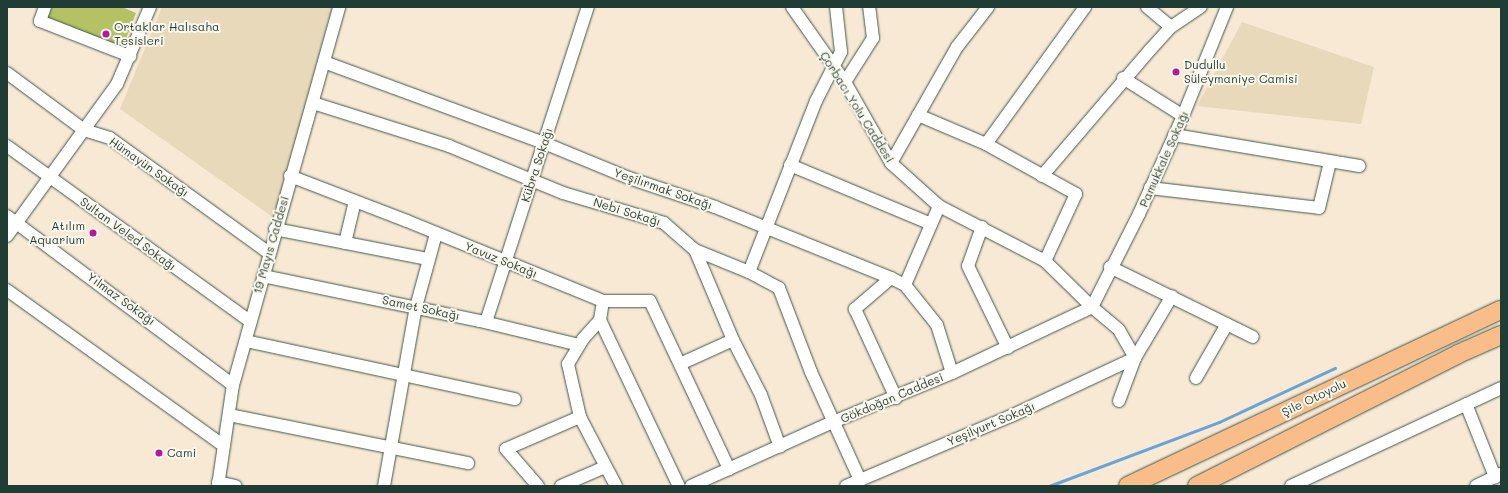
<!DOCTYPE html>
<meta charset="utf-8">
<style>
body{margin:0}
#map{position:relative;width:1508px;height:493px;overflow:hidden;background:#f7e9d4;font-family:Mali,sans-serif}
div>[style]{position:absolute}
.built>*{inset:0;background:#e8d9ba}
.green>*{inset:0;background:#b5c264}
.stream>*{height:3px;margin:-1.5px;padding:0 1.5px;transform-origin:1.5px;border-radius:1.5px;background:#69a4d9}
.roads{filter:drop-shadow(0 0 1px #3f574c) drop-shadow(0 0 1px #3f574c)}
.minor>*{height:12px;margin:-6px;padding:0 6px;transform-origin:6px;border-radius:6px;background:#fff}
.highway>*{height:18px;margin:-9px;padding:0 9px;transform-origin:9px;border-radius:9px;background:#f8bd89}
.dots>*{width:11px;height:11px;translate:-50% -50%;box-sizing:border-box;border:2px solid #fbf7ec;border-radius:50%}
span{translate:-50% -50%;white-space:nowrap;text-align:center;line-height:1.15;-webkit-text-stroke:4px #fbf7ec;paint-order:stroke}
.poi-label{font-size:12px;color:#1f3d34}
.left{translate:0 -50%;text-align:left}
.right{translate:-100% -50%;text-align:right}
.street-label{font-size:12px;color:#1f3d34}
.frame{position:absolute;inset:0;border:8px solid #1f3d34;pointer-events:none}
</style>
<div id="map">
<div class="built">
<div style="clip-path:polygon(162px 7px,334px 7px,274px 218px,120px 109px)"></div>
<div style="clip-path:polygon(1242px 22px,1374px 67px,1361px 124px,1197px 106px)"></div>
</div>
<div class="green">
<div style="clip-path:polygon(50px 7px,122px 7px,136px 13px,122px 49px,45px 20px)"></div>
</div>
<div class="stream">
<div style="left:1049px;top:486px;width:182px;rotate:-20.6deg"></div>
<div style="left:1219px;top:422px;width:128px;rotate:-25deg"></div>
</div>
<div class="roads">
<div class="minor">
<div style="left:45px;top:7px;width:15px;rotate:110deg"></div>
<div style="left:40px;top:21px;width:97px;rotate:21.3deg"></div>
<div style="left:792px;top:7px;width:92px;rotate:54.8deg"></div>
<div style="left:845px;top:82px;width:93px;rotate:60.4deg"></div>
<div style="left:891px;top:163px;width:64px;rotate:41.9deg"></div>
<div style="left:939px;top:206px;width:119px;rotate:27.4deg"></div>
<div style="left:1045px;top:261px;width:66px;rotate:44.4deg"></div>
<div style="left:1092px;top:307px;width:35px;rotate:40deg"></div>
<div style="left:1119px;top:330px;width:32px;rotate:60deg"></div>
<div style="left:1147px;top:7px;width:31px;rotate:40deg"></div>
<div style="left:324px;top:62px;width:234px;rotate:20.2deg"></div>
<div style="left:544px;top:143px;width:92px;rotate:22.4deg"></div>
<div style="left:629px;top:178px;width:91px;rotate:18.6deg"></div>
<div style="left:715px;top:207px;width:190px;rotate:22deg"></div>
<div style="left:891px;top:278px;width:16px;rotate:27deg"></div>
<div style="left:905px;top:285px;width:51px;rotate:51.3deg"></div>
<div style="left:937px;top:325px;width:50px;rotate:72.6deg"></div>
<div style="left:7px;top:73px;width:96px;rotate:36.5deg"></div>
<div style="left:84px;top:130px;width:27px;rotate:17deg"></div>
<div style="left:110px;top:138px;width:196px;rotate:35.9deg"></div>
<div style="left:1123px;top:78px;width:71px;rotate:32.3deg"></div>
<div style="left:845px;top:82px;width:52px;rotate:-57.5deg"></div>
<div style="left:873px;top:38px;width:31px;rotate:-97deg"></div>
<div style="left:313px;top:103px;width:143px;rotate:17.5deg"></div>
<div style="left:449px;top:146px;width:123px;rotate:22.4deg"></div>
<div style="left:563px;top:193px;width:105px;rotate:16.5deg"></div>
<div style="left:664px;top:223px;width:41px;rotate:41.1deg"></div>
<div style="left:695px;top:250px;width:58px;rotate:22.2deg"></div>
<div style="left:749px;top:272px;width:34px;rotate:28deg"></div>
<div style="left:779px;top:288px;width:90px;rotate:69.1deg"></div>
<div style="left:811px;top:372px;width:119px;rotate:65.6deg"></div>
<div style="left:918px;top:115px;width:74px;rotate:23.1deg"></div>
<div style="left:986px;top:144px;width:103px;rotate:29.1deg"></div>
<div style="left:1076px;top:194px;width:74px;rotate:114.8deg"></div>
<div style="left:1174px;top:135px;width:188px;rotate:9.5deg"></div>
<div style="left:986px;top:144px;width:169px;rotate:-54.1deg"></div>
<div style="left:7px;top:146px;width:299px;rotate:35.8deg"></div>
<div style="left:891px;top:163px;width:133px;rotate:-60.4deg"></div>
<div style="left:957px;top:47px;width:51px;rotate:-52.2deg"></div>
<div style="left:790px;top:165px;width:153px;rotate:22.7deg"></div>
<div style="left:290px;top:176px;width:125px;rotate:21deg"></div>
<div style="left:407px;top:221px;width:212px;rotate:22.2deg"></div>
<div style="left:603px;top:301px;width:47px"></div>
<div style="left:650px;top:301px;width:186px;rotate:64.8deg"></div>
<div style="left:1042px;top:176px;width:166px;rotate:-49.4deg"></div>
<div style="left:1150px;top:50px;width:31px;rotate:-48deg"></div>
<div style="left:1171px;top:27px;width:36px;rotate:-34deg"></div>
<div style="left:1150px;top:188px;width:170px;rotate:6.7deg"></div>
<div style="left:1319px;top:208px;width:47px;rotate:-76.6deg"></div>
<div style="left:7px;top:216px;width:282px;rotate:36.8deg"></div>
<div style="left:982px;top:227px;width:41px;rotate:109.7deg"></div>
<div style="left:968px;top:266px;width:91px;rotate:64deg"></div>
<div style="left:275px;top:229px;width:156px;rotate:11.1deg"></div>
<div style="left:7px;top:236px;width:188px;rotate:-54.1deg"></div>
<div style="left:117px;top:84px;width:84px;rotate:-66.8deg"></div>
<div style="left:345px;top:243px;width:43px;rotate:-76.6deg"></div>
<div style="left:695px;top:250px;width:98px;rotate:67.1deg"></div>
<div style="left:733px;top:340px;width:62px;rotate:63deg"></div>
<div style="left:761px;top:395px;width:55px;rotate:69.9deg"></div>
<div style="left:1110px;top:267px;width:159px;rotate:26.1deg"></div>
<div style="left:749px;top:272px;width:184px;rotate:-68.6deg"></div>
<div style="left:816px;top:101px;width:55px;rotate:-63deg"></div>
<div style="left:841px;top:52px;width:45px;rotate:-96.3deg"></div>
<div style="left:263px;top:276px;width:222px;rotate:11.7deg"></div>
<div style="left:480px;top:321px;width:102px;rotate:13.6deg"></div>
<div style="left:891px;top:278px;width:48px;rotate:139.3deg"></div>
<div style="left:855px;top:309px;width:98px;rotate:65.3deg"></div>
<div style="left:905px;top:285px;width:86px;rotate:-66.7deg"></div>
<div style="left:7px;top:290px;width:267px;rotate:35.7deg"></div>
<div style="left:603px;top:301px;width:19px;rotate:99deg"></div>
<div style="left:600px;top:320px;width:25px;rotate:132deg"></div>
<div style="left:583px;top:339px;width:29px;rotate:121deg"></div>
<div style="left:568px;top:364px;width:54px;rotate:77.2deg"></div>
<div style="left:580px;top:417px;width:78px;rotate:62.4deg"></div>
<div style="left:600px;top:320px;width:184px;rotate:64.6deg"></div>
<div style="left:486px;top:322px;width:331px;rotate:-72.1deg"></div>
<div style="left:246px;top:341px;width:275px;rotate:12.2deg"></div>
<div style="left:680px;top:364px;width:58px;rotate:-24.4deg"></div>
<div style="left:1196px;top:378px;width:62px;rotate:-60.1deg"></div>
<div style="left:1119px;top:401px;width:46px;rotate:-69.6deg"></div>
<div style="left:1135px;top:358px;width:72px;rotate:-59.2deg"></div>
<div style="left:1466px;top:404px;width:79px;rotate:68.3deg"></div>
<div style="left:229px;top:415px;width:244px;rotate:11.4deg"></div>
<div style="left:218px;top:482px;width:18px;rotate:13deg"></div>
<div style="left:218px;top:486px;width:102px;rotate:-81.6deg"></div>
<div style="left:233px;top:385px;width:393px;rotate:-74.3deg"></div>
<div style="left:384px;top:486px;width:182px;rotate:-79.9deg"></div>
<div style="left:416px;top:307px;width:76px;rotate:-74.7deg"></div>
<div style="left:538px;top:486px;width:49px;rotate:-130.9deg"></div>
<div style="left:506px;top:449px;width:81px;rotate:-23.4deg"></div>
<div style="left:561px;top:486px;width:48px;rotate:-23.4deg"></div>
<div style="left:691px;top:486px;width:156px;rotate:-24.3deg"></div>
<div style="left:833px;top:422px;width:129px;rotate:-22.4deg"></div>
<div style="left:952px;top:373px;width:155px;rotate:-25.2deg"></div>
<div style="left:1092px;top:307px;width:104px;rotate:-63.2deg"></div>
<div style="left:1139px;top:214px;width:107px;rotate:-65.8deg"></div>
<div style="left:1183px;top:116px;width:118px;rotate:-68deg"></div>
<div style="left:846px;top:486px;width:179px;rotate:-23deg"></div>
<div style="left:1011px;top:416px;width:137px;rotate:-25.1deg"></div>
<div style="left:1291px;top:486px;width:232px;rotate:-25deg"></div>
<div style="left:1476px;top:486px;width:28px;rotate:-26deg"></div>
</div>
<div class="highway">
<div style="left:1128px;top:486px;width:412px;rotate:-25.3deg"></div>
<div style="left:1197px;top:486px;width:292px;rotate:-26.8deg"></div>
<div style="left:1458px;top:354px;width:47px;rotate:-23.8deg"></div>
</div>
</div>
<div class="dots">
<div style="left:106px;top:34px;background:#b5179e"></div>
<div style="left:1176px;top:72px;background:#b5179e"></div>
<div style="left:93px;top:233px;background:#b5179e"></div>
<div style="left:159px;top:453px;background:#b5179e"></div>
</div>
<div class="poi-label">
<span class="left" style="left:114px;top:34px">Ortaklar Halısaha<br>Tesisleri</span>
<span class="left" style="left:1184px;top:72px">Dudullu<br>Süleymaniye Camisi</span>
<span class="right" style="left:85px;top:233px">Atılım<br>Aquarium</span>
<span class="left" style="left:167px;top:453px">Cami</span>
</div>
<div class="street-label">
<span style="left:857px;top:107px;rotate:58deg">Çorbacı Yolu Caddesi</span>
<span style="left:1164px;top:159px;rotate:-66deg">Pamukkale Sokağı</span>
<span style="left:537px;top:165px;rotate:-72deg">Kübra Sokağı</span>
<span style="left:149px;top:167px;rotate:35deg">Hümayün Sokağı</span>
<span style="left:663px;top:189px;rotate:19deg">Yeşilırmak Sokağı</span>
<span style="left:627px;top:212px;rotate:17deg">Nebi Sokağı</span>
<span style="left:128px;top:234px;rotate:36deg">Sultan Veled Sokağı</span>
<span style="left:271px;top:245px;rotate:-74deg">19 Mayıs Caddesi</span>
<span style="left:501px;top:260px;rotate:22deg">Yavuz Sokağı</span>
<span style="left:121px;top:299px;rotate:36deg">Yılmaz Sokağı</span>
<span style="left:421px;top:308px;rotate:12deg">Samet Sokağı</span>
<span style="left:892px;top:398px;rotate:-23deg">Gökdoğan Caddesi</span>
<span style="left:1314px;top:398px;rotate:-26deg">Şile Otoyolu</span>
<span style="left:991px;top:424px;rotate:-23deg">Yeşilyurt Sokağı</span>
</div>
<div class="frame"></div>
</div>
